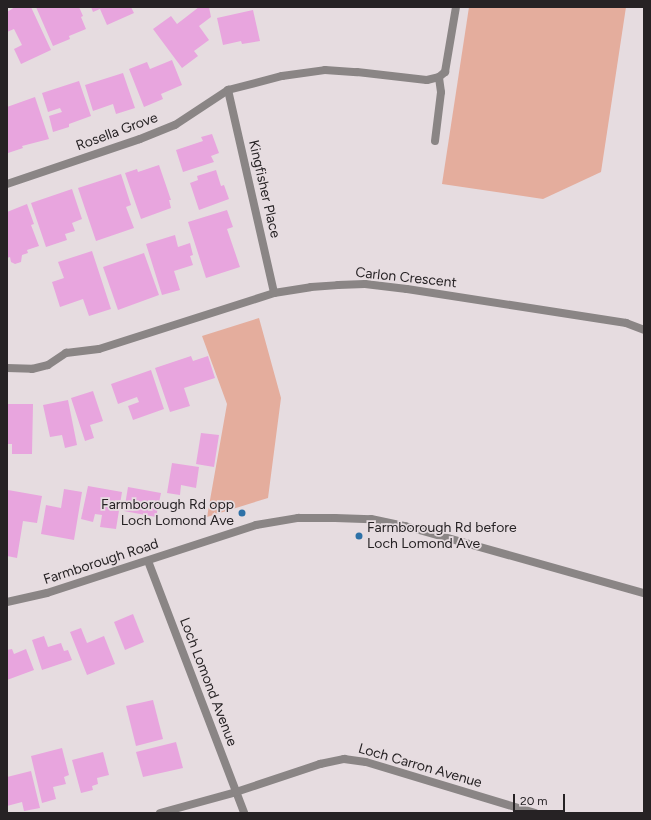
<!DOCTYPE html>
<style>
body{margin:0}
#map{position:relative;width:651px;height:820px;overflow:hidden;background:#e6dce0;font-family:Figtree,sans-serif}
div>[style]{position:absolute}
.green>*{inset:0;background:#e4ad9d}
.building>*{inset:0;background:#e8a5de}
.minor>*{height:8px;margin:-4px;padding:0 4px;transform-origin:4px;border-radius:4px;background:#8a8585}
.dots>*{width:11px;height:11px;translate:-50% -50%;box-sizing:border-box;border:2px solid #e6dce0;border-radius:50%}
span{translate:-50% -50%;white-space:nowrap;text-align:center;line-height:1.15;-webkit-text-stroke:3.5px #e6dce0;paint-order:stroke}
.street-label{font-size:14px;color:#262224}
.poi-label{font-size:14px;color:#262224}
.right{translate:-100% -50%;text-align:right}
.left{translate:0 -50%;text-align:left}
.frame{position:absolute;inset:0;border:8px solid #262224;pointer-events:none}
.scale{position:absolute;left:513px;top:794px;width:52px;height:18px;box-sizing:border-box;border:2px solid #262224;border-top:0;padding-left:5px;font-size:12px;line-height:14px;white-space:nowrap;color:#262224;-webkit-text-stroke:3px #e6dce0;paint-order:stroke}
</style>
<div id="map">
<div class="green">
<div style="clip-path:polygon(469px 7px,626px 7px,601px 172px,543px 199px,442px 184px)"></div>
<div style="clip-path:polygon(259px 318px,281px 398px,268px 498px,207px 517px,227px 404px,202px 336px)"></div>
</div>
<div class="building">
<div style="clip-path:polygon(15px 7px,31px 7px,51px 50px,21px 64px,14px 49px,22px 45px,14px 29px,7px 32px,7px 12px)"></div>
<div style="clip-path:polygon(36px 7px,79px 7px,83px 16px,81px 17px,86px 29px,69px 36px,70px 39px,53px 46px)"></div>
<div style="clip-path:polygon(91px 7px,131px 7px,134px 13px,107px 25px,100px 9px,93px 12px)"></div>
<div style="clip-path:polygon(199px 7px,209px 7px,211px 17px,199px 26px,209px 40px,194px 51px,198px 56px,182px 68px,153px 29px,171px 16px,177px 24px)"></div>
<div style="clip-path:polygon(253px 10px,260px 41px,242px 44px,241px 41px,223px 45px,217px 18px)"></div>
<div style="clip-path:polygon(172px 60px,182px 85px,161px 94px,163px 99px,144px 107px,129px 69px,147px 62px,150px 69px)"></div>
<div style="clip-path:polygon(123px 73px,135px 108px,116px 114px,113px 104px,93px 111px,85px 85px)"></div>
<div style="clip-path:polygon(79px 81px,91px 116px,69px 124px,69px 127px,53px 132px,49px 116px,62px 112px,60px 108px,48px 112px,42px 93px)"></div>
<div style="clip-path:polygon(35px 97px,49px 139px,22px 146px,23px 148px,8px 153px,7px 107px)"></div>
<div style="clip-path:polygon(212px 134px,219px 153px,211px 156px,214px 162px,183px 172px,176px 150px,203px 141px,201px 137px)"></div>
<div style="clip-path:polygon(159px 165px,171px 200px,169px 200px,171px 208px,141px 219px,125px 173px,137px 169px,138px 172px)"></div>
<div style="clip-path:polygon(216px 170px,221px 186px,224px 185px,229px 199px,199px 210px,190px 183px,198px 180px,197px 176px)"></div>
<div style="clip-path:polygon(121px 174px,131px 205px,126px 207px,134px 228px,96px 241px,78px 188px)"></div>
<div style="clip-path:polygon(72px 189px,82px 219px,72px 223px,75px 231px,65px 234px,67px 240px,46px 247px,31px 203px)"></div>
<div style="clip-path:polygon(27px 204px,34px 224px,31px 225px,39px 246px,27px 250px,28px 253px,22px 255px,21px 262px,15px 264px,11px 262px,10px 257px,7px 258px,7px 212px)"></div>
<div style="clip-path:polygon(227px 210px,233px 227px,227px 229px,240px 267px,206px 278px,188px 222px)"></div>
<div style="clip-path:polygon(175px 235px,178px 247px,190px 243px,193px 255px,190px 256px,193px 265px,174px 271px,180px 290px,162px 295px,146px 244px)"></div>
<div style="clip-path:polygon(92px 251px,111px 309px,89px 316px,83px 299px,60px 307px,52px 282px,64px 278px,58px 262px)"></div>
<div style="clip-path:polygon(144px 253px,159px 295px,118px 310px,103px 267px)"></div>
<div style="clip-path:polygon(191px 356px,193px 361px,208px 356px,215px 378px,184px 388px,190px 406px,170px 412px,155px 368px)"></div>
<div style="clip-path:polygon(151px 370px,164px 409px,133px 420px,128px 406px,139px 402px,137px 397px,118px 404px,111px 384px)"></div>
<div style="clip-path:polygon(93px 391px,103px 421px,90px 425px,94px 438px,85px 441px,71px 398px)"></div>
<div style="clip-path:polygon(68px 400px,77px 445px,65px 448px,62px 435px,50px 437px,43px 405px)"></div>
<div style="clip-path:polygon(7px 404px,33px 404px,32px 454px,12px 454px,12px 444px,7px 444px)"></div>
<div style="clip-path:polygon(201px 433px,219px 435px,214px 467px,196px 464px)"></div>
<div style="clip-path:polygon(172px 463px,199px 467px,196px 488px,181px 485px,180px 495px,167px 493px)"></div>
<div style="clip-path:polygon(88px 486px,122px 492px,116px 529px,100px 527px,102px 515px,95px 514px,93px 522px,81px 519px)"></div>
<div style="clip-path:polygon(128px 487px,161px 493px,156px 517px,124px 511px)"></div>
<div style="clip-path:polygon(64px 489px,82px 492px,74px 540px,41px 534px,46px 505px,61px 508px)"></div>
<div style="clip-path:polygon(8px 490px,42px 496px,37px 523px,23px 521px,17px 558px,7px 556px)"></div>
<div style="clip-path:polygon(133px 614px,144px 642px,125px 650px,114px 622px)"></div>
<div style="clip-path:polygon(81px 628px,87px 643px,104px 636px,115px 664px,87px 675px,70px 632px)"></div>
<div style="clip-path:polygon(44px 636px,48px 647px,61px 643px,64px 651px,68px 650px,72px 660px,42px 670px,32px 640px)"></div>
<div style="clip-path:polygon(12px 649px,14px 654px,26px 649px,34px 670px,7px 680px,7px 650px)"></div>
<div style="clip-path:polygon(153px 700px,163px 739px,136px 746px,126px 706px)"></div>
<div style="clip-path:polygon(176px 742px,183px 768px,143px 777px,136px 752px)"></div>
<div style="clip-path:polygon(62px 748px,69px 775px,64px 777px,66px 784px,53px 787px,56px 799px,42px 803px,31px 756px)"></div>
<div style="clip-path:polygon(103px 752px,109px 775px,97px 778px,98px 784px,92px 786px,93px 790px,81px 793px,72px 760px)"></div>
<div style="clip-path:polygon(31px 771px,40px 808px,24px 811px,22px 802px,7px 806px,7px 777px)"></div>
</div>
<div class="minor">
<div style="left:228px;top:90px;width:208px;rotate:77.2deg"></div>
<div style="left:435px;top:141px;width:49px;rotate:-83deg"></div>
<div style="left:441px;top:92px;width:15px;rotate:-98deg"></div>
<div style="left:7px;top:184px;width:140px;rotate:-18.7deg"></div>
<div style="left:140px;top:139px;width:38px;rotate:-22deg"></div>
<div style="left:175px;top:125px;width:64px;rotate:-33.4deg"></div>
<div style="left:228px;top:90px;width:56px;rotate:-14.5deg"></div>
<div style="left:282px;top:76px;width:43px;rotate:-7.9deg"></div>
<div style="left:325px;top:70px;width:32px;rotate:4deg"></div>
<div style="left:357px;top:72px;width:70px;rotate:6.5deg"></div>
<div style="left:427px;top:80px;width:12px;rotate:-14deg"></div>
<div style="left:439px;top:77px;width:8px;rotate:-40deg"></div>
<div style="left:445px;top:72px;width:66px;rotate:-80.4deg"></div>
<div style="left:7px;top:368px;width:25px;rotate:2deg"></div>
<div style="left:32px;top:369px;width:16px;rotate:-14deg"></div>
<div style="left:48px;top:365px;width:22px;rotate:-34deg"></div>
<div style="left:66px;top:353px;width:33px;rotate:-7deg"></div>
<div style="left:99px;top:349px;width:184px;rotate:-17.7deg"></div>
<div style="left:274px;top:293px;width:37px;rotate:-9deg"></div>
<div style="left:311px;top:287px;width:27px;rotate:-4deg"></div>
<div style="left:338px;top:285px;width:27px;rotate:-2deg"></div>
<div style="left:365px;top:284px;width:42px;rotate:6.8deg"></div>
<div style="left:407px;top:289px;width:222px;rotate:8.8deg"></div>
<div style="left:626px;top:323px;width:19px;rotate:21deg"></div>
<div style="left:148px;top:561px;width:270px;rotate:69.1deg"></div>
<div style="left:7px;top:602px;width:41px;rotate:-12.7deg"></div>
<div style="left:47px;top:593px;width:220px;rotate:-18deg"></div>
<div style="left:256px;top:525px;width:43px;rotate:-9.5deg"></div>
<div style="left:298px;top:518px;width:37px"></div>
<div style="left:335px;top:518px;width:36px;rotate:2deg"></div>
<div style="left:371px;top:519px;width:35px;rotate:12deg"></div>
<div style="left:405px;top:526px;width:248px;rotate:15.7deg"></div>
<div style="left:160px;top:813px;width:79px;rotate:-15.4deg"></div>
<div style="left:236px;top:792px;width:89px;rotate:-18.4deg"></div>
<div style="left:320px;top:764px;width:25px;rotate:-12deg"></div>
<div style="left:344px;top:759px;width:22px;rotate:8deg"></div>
<div style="left:366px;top:762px;width:177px;rotate:16.8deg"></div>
</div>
<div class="dots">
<div style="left:242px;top:513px;background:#2e71a7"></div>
<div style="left:359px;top:536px;background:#2e71a7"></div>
</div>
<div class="street-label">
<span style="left:117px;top:132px;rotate:-20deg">Rosella Grove</span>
<span style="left:264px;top:189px;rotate:77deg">Kingfisher Place</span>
<span style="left:406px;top:278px;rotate:6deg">Carlon Crescent</span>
<span style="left:101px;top:562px;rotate:-18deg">Farmborough Road</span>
<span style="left:208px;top:682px;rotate:69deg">Loch Lomond Avenue</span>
<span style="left:420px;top:766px;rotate:16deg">Loch Carron Avenue</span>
</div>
<div class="poi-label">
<span class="right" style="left:234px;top:513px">Farmborough Rd opp<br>Loch Lomond Ave</span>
<span class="left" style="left:367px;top:536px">Farmborough Rd before<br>Loch Lomond Ave</span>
</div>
<div class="frame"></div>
<div class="scale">20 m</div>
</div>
